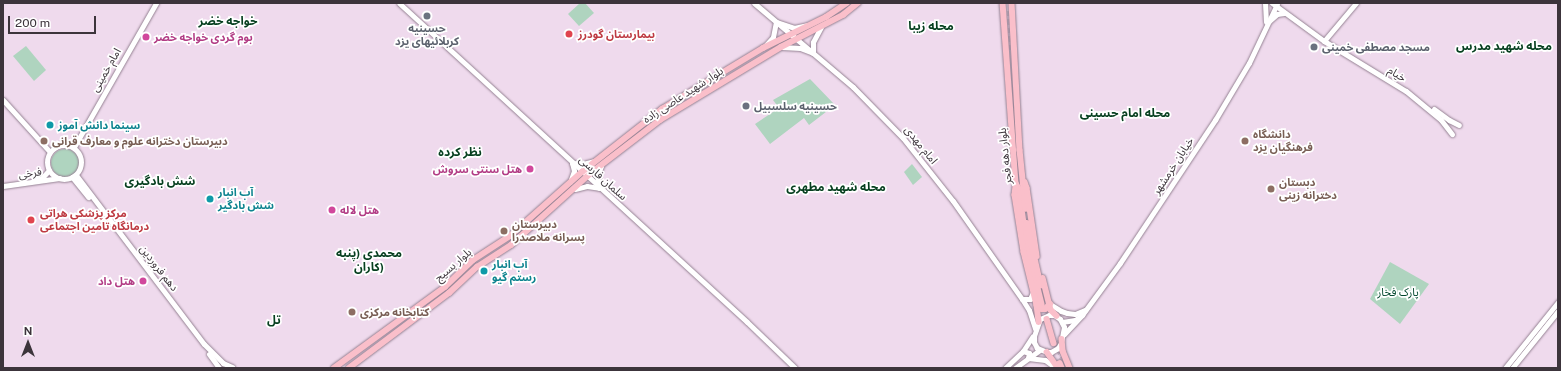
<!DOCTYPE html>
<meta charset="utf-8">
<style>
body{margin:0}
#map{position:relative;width:1561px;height:371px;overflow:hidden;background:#efdaed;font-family:"Public Sans","Noto Sans Arabic",sans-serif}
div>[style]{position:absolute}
.green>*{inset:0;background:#afd4bf}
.round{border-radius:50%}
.primary-tunnel>*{height:5.5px;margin-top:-2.75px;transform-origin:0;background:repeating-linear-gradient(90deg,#cbb9c9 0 5.5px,transparent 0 8.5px)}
.roads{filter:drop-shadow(0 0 1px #958293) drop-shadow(0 0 1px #958293)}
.secondary>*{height:5px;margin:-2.5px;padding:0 2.5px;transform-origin:2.5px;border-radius:2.5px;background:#fff}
.secondary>.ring{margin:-2.5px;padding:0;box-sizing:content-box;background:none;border:5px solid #fff;border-radius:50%}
.primary>*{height:5.5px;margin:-2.75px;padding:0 2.75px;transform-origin:2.75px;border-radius:2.75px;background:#fabfca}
.dots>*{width:11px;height:11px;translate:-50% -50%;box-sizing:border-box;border:2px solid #fff;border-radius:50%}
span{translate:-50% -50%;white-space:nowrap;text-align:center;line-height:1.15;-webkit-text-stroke:3.5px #fff;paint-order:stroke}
.worship-label{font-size:11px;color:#5b616d;font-weight:700}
.left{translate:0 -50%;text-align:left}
.health-label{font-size:11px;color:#be3a42;font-weight:700}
.hotel-label{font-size:11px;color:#b23c85;font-weight:700}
.right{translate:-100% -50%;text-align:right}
.street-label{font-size:11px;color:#3c343b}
.culture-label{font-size:11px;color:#0d838f;font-weight:700}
.education-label{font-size:11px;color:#785e54;font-weight:700}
.park-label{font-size:11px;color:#00462c}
.neighbourhood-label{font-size:12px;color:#063f1f;font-weight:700}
.frame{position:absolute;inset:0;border:4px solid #3c343b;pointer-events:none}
.north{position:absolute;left:8px;top:323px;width:40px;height:40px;-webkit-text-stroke:3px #fff;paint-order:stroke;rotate:0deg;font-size:11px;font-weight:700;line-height:16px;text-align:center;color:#3c343b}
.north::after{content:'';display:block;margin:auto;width:14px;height:18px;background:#3c343b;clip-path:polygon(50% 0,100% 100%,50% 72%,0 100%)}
.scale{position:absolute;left:8px;top:16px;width:88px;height:18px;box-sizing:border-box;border:2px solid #3c343b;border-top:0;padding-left:5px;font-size:12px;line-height:14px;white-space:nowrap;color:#3c343b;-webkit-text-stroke:3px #fff;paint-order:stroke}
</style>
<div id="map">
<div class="green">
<div style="clip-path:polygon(580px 3px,585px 3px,594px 13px,579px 26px,568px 14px)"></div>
<div style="clip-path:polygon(26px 46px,46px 70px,34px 81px,13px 56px)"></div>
<div style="clip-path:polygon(810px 79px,835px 105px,809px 125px,804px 118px,770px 144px,755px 124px,779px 108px,773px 100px)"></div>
<div class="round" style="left:51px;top:149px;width:28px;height:28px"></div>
<div style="clip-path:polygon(912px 164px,922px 177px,913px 185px,904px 172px)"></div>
<div style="clip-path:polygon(1390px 262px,1429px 284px,1400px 324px,1370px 299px)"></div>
</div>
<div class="primary-tunnel">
<div style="left:1010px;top:11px;width:39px;rotate:87deg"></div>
<div style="left:1046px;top:303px;width:16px;rotate:75deg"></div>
<div style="left:1056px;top:341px;width:22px;rotate:69deg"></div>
</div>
<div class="roads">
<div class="secondary">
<div style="left:399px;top:3px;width:472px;rotate:42.5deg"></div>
<div style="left:747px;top:322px;width:66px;rotate:43.8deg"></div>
<div style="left:754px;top:3px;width:130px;rotate:40.3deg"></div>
<div style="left:853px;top:87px;width:71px;rotate:45.6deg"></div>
<div style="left:903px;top:138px;width:80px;rotate:51.6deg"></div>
<div style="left:953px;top:201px;width:120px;rotate:54.9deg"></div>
<div style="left:1022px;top:299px;width:13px;rotate:58deg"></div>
<div style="left:1029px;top:310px;width:20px;rotate:72deg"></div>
<div style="left:1265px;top:3px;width:19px;rotate:87deg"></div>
<div style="left:1272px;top:3px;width:64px;rotate:36.2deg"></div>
<div style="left:1324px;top:41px;width:96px;rotate:31.4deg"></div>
<div style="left:1406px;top:91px;width:45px;rotate:39.6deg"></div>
<div style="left:1441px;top:120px;width:18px;rotate:52deg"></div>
<div style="left:1269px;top:21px;width:11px;rotate:-41deg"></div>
<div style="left:1277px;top:14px;width:7px;rotate:-8deg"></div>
<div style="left:1324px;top:41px;width:50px;rotate:-49.9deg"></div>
<div style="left:765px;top:46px;width:12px;rotate:-48deg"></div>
<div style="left:773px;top:37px;width:15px;rotate:-79deg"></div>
<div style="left:776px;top:22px;width:19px;rotate:18deg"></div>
<div style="left:794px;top:28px;width:13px;rotate:-13deg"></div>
<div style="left:782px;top:47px;width:18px;rotate:3deg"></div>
<div style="left:800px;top:48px;width:14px;rotate:21deg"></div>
<div style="left:813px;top:53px;width:11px;rotate:-90deg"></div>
<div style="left:813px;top:42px;width:17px;rotate:-62deg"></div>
<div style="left:3px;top:100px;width:70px;rotate:47.9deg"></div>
<div style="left:1434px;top:109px;width:19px;rotate:36deg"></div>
<div style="left:1449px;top:120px;width:11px;rotate:27deg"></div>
<div class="ring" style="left:47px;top:145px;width:29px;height:29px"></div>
<div style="left:74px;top:147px;width:166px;rotate:-60.3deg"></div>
<div style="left:572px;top:163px;width:11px;rotate:5deg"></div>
<div style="left:583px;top:164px;width:11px;rotate:-15deg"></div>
<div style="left:76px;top:175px;width:212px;rotate:52.9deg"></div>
<div style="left:204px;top:344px;width:27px;rotate:45deg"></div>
<div style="left:223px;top:363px;width:10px;rotate:24deg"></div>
<div style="left:72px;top:177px;width:26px;rotate:51deg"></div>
<div style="left:36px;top:179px;width:5px"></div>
<div style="left:41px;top:179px;width:12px;rotate:-48deg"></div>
<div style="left:570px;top:182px;width:12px;rotate:-70deg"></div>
<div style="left:574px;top:171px;width:8px;rotate:-104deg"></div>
<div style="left:3px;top:186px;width:57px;rotate:-8.1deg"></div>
<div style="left:575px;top:189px;width:12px;rotate:-14deg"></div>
<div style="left:587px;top:186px;width:12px;rotate:9deg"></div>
<div style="left:599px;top:188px;width:12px;rotate:-99deg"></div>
<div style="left:597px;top:176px;width:11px;rotate:-68deg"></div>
<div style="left:1022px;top:299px;width:8px"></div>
<div style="left:1030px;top:299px;width:8px;rotate:-67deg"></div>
<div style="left:1050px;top:304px;width:13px;rotate:32deg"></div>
<div style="left:1061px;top:311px;width:6px;rotate:18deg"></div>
<div style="left:1067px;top:313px;width:8px;rotate:7deg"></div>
<div style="left:1075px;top:314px;width:11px;rotate:-22deg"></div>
<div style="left:1049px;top:315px;width:5px"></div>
<div style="left:1054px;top:315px;width:7px;rotate:34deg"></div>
<div style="left:1060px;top:319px;width:9px;rotate:63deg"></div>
<div style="left:1064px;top:327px;width:16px;rotate:101deg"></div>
<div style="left:1061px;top:343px;width:6px;rotate:121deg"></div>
<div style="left:1058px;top:348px;width:8px;rotate:150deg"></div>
<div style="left:1051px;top:352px;width:4px;rotate:180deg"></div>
<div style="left:1047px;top:352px;width:11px;rotate:-158deg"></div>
<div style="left:1037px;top:348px;width:7px;rotate:-117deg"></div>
<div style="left:1034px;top:342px;width:6px;rotate:-90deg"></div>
<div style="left:1034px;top:336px;width:18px;rotate:-71deg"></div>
<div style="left:1040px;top:319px;width:10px;rotate:-24deg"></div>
<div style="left:1082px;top:315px;width:64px;rotate:-53.8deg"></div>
<div style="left:1120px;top:263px;width:172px;rotate:-56.4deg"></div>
<div style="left:1215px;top:120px;width:66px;rotate:-59.2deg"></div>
<div style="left:1249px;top:63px;width:65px;rotate:-64.6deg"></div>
<div style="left:1062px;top:322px;width:13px;rotate:-9deg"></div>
<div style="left:1075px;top:320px;width:9px;rotate:-36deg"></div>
<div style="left:1082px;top:315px;width:26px;rotate:133deg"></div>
<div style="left:1023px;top:351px;width:6px;rotate:18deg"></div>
<div style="left:1029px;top:353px;width:5px;rotate:101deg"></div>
<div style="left:1028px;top:358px;width:17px;rotate:7deg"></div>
<div style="left:1045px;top:360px;width:14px;rotate:36deg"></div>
<div style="left:209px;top:354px;width:17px;rotate:54deg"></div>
<div style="left:1005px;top:368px;width:25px;rotate:-43deg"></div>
<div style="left:1023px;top:351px;width:17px;rotate:-57deg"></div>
<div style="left:1015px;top:368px;width:31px;rotate:-36deg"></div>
<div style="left:1505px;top:368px;width:85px;rotate:-51.2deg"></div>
<div style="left:1512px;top:368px;width:73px;rotate:-51.1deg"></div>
</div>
<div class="primary">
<div style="left:1003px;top:3px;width:180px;rotate:85.9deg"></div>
<div style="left:1016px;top:183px;width:7px;rotate:63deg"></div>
<div style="left:1019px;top:189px;width:56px;rotate:81.7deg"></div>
<div style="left:1027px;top:244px;width:62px;rotate:76deg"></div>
<div style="left:1012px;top:3px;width:147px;rotate:86.9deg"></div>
<div style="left:1020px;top:150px;width:59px;rotate:84.2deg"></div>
<div style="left:1025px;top:182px;width:6px;rotate:72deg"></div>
<div style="left:1027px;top:188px;width:69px;rotate:81.6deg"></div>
<div style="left:1016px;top:186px;width:9px;rotate:96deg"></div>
<div style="left:1015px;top:195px;width:58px;rotate:81deg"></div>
<div style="left:1024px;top:252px;width:55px;rotate:76.2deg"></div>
<div style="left:1037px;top:305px;width:17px;rotate:83deg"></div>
<div style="left:1027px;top:223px;width:64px;rotate:77.3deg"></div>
<div style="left:1043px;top:278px;width:33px;rotate:76deg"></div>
<div style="left:1051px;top:310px;width:8px;rotate:45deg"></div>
<div style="left:1037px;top:305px;width:6px;rotate:39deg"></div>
<div style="left:1042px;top:309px;width:3px"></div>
<div style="left:1045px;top:309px;width:7px;rotate:-45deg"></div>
<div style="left:1047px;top:319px;width:25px;rotate:74deg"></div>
<div style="left:1062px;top:339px;width:12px;rotate:85deg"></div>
<div style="left:1063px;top:351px;width:18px;rotate:68deg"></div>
<div style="left:1047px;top:352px;width:19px;rotate:55deg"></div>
<div style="left:1060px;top:363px;width:5px;rotate:68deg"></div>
<div style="left:334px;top:368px;width:137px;rotate:-36.1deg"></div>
<div style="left:445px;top:287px;width:39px;rotate:-44deg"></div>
<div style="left:473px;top:260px;width:44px;rotate:-33deg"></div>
<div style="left:510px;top:236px;width:96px;rotate:-41.6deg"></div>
<div style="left:582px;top:172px;width:102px;rotate:-38.2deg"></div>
<div style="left:662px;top:109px;width:118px;rotate:-31.1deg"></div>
<div style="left:763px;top:48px;width:70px;rotate:-26.2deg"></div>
<div style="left:826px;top:17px;width:25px;rotate:-34deg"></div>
<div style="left:349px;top:368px;width:125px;rotate:-36.9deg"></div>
<div style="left:449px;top:293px;width:38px;rotate:-43deg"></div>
<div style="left:477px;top:267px;width:40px;rotate:-32.9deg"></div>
<div style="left:511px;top:245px;width:108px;rotate:-42deg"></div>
<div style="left:591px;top:173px;width:87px;rotate:-37.5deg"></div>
<div style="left:660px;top:120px;width:141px;rotate:-31.1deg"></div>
<div style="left:781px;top:47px;width:70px;rotate:-27.3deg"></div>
<div style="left:843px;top:15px;width:19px;rotate:-39deg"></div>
</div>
</div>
<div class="dots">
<div style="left:427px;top:16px;background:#6b7280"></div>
<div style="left:569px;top:34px;background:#e0444e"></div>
<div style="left:146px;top:37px;background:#d1479c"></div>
<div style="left:1314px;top:47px;background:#6b7280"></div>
<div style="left:746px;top:106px;background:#6b7280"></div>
<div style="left:50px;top:125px;background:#0f9aa8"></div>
<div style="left:44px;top:141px;background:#8d6e63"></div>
<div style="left:1245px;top:141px;background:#8d6e63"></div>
<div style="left:530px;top:169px;background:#d1479c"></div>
<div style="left:1271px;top:189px;background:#8d6e63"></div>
<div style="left:210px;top:199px;background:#0f9aa8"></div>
<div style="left:332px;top:210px;background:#d1479c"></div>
<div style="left:31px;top:220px;background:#e0444e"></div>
<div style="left:504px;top:231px;background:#8d6e63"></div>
<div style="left:484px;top:271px;background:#0f9aa8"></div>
<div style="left:143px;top:281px;background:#d1479c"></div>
<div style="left:352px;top:312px;background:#8d6e63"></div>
</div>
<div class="worship-label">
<span style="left:427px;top:35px">حسینیه<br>کربلائیهای یزد</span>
<span class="left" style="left:1322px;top:47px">مسجد مصطفی خمینی</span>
<span class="left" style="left:754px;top:106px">حسینیه سلسبیل</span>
</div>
<div class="health-label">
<span class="left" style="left:578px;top:34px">بیمارستان گودرز</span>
<span class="left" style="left:40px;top:220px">مرکز پزشکی هراتی<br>درمانگاه تامین اجتماعی</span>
</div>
<div class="hotel-label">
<span class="left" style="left:154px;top:37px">بوم گردی خواجه خضر</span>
<span class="right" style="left:522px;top:169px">هتل سنتی سروش</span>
<span class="left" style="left:340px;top:210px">هتل لاله</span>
<span class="right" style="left:135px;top:281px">هتل داد</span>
</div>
<div class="street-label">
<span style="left:106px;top:70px;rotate:-60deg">امام خمینی</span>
<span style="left:1397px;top:74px;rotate:31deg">خیام</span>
<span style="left:683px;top:95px;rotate:-33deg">بلوار شهید عاصی زاده</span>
<span style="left:921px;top:145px;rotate:51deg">امام مهدی</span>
<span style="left:1005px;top:156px;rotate:-96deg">بلوار دهه فجر</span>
<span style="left:1173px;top:166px;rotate:-57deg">خیابان خرمشهر</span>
<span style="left:30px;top:173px;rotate:-8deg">فرخی</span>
<span style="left:603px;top:178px;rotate:42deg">سلمان فارسی</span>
<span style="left:453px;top:265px;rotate:-41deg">بلوار بسیج</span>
<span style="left:159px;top:268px;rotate:52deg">دهم فروردین</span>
</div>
<div class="culture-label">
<span class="left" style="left:58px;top:125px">سینما دانش آموز</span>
<span class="left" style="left:218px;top:199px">آب انبار<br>شش بادگیر</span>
<span class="left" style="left:492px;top:271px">آب انبار<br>رستم گیو</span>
</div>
<div class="education-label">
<span class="left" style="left:1253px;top:141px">دانشگاه<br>فرهنگیان یزد</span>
<span class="left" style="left:52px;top:141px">دبیرستان دخترانه علوم و معارف قرانی</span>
<span class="left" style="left:1279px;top:189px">دبستان<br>دخترانه زینی</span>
<span class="left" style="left:512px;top:231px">دبیرستان<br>پسرانه ملاصدرا</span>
<span class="left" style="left:360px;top:312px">کتابخانه مرکزی</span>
</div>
<div class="park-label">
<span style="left:1398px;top:292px">پارک فخار</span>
</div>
<div class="neighbourhood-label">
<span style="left:228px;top:22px">خواجه خضر</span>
<span style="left:931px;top:27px">محله زیبا</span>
<span style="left:1504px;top:47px">محله شهید مدرس</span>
<span style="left:1125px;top:114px">محله امام حسینی</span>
<span style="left:460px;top:153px">نظر کرده</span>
<span style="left:160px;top:182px">شش بادگیری</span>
<span style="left:836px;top:188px">محله شهید مطهری</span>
<span style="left:369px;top:261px">محمدی (پنبه<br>کاران)</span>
<span style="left:274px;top:321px">تل</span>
</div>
<div class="frame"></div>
<div class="north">N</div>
<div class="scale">200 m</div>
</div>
